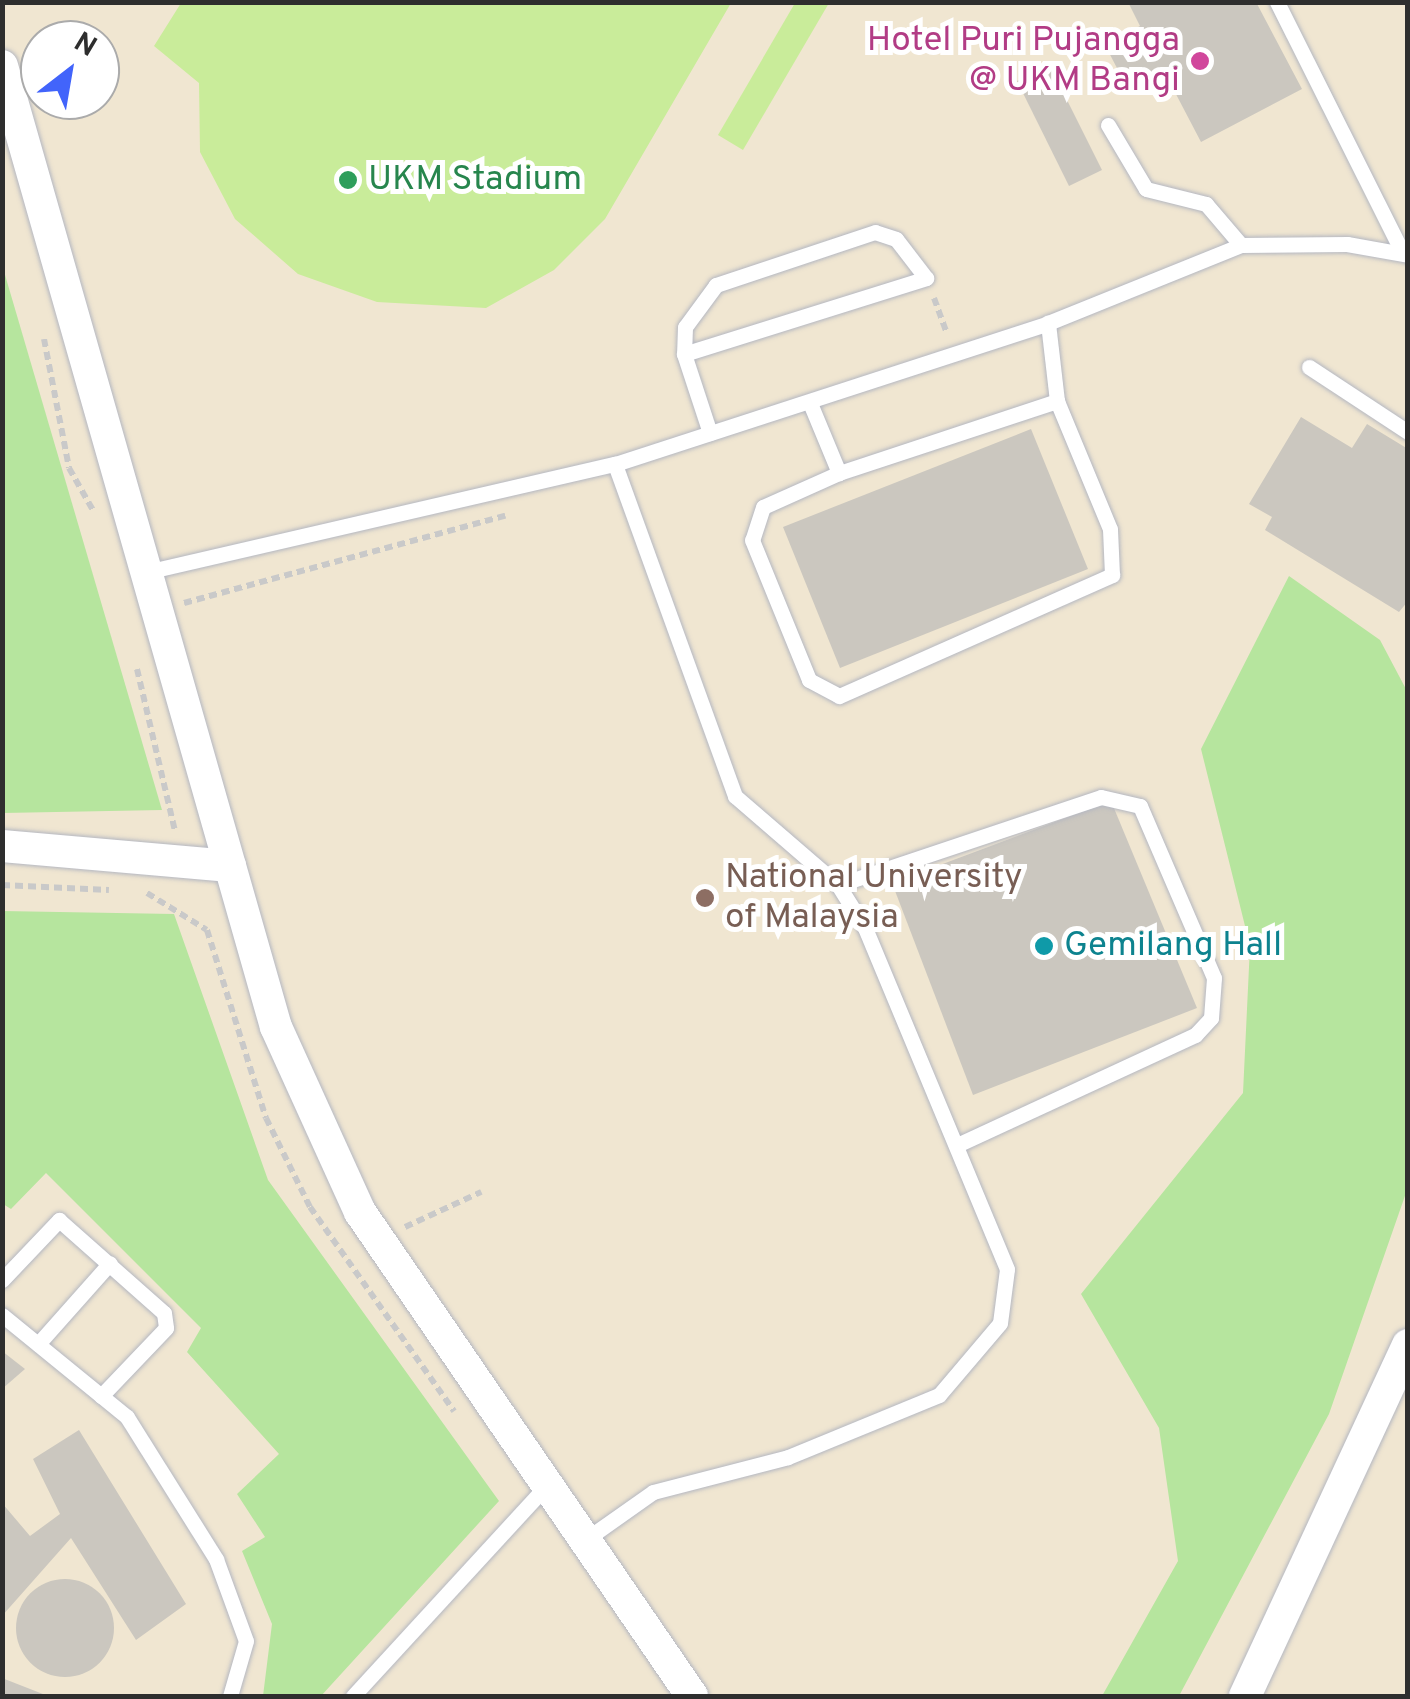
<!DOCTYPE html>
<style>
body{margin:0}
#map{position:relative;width:1410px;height:1699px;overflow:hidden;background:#efe9e1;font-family:Overpass,sans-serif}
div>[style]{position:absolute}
.education>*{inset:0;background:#f0e6d1}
.green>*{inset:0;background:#b6e59e}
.pitch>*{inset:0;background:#c9ec9a}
.building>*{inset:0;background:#cbc7bf}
.round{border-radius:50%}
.path>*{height:6px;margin-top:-3px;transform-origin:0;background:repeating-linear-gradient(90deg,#c9c9c9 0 8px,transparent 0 13px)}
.roads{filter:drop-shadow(0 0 2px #b4b7c1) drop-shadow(0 0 2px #b4b7c1)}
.service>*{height:15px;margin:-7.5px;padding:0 7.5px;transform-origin:7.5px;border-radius:7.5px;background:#fff}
.minor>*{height:32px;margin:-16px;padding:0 16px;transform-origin:16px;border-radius:16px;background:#fff}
.dots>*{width:28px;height:28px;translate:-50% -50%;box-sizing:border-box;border:5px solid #fff;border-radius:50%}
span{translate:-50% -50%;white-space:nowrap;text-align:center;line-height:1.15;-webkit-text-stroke:10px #fff;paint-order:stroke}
.hotel-label{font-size:35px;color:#b23c85}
.right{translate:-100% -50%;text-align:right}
.leisure-label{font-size:35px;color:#27864d}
.left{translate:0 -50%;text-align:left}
.education-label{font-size:35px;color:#785e54}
.culture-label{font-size:35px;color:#0d838f}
.frame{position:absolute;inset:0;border:5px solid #2e2e2e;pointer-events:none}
.north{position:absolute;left:20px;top:20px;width:100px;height:100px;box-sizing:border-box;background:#fff;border:2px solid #ababab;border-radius:50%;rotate:31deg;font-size:28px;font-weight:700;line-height:40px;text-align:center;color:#2e2e2e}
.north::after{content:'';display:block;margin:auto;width:35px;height:45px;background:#4264fb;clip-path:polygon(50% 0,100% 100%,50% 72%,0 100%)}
</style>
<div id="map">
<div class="education">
<div style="clip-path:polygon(evenodd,3px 3px,1407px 3px,1407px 1696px,3px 1696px,3px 3px,40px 40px,100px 40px,100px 100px,40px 100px,40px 40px)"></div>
</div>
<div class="green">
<div style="clip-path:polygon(3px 268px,162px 810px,3px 813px)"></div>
<div style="clip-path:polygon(1289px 576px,1380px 640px,1407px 691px,1407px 1190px,1329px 1414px,1179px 1696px,1102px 1696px,1178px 1561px,1159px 1428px,1081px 1294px,1243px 1093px,1250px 946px,1201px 749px)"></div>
<div style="clip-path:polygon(2px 911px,174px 914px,268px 1180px,499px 1501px,321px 1696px,263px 1696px,272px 1624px,242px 1551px,265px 1537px,237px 1494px,279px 1454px,187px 1352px,201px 1328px,46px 1173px,11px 1209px,3px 1204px)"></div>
</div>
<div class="pitch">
<div style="clip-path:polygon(181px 3px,181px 2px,731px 3px,605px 219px,554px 270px,486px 308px,377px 302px,298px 274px,235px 219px,200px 152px,199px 83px,154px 46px)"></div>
<div style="clip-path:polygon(795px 3px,829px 3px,743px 150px,718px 135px)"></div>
</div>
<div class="building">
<div style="clip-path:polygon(1128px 2px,1256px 2px,1302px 89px,1201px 142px,1167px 77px,1131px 95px,1105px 45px,1140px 26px)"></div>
<div style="clip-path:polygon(1050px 66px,1102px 170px,1069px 186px,1017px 81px)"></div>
<div style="clip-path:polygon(1301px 417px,1352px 448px,1367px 424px,1408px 449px,1408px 601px,1399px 612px,1265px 530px,1272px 517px,1249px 504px)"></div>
<div style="clip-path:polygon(1031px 429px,1088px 569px,840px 668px,783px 527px)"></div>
<div style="clip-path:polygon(1111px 801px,1197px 1008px,973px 1095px,892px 883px)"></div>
<div style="clip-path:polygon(2px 1351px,25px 1369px,2px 1389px)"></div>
<div style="clip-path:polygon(79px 1430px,186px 1604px,136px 1640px,71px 1538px,2px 1616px,2px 1503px,30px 1536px,60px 1514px,33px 1459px)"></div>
<div class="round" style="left:16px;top:1579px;width:98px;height:98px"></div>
<div style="clip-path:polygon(2px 1678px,48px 1696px,2px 1696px)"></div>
</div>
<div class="path">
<div style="left:934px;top:298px;width:37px;rotate:70deg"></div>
<div style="left:44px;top:339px;width:131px;rotate:79deg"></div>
<div style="left:69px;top:468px;width:51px;rotate:60.4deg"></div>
<div style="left:184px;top:603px;width:333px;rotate:-15.2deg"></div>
<div style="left:137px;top:669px;width:166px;rotate:76.8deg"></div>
<div style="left:2px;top:885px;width:107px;rotate:2.7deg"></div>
<div style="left:147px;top:893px;width:70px;rotate:31.7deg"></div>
<div style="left:207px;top:930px;width:197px;rotate:72.6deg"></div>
<div style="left:266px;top:1118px;width:99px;rotate:63.7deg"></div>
<div style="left:310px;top:1207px;width:250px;rotate:54.8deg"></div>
<div style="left:405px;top:1227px;width:84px;rotate:-24.7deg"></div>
</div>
<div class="roads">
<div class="service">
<div style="left:1277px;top:2px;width:277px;rotate:63.4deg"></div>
<div style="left:1108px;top:125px;width:74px;rotate:59.3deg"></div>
<div style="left:1146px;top:189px;width:62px;rotate:14deg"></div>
<div style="left:1206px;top:204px;width:54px;rotate:49.5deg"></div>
<div style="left:684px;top:354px;width:254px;rotate:-17.4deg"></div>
<div style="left:926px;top:278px;width:49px;rotate:-127.6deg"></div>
<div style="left:896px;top:239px;width:22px;rotate:-162deg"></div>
<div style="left:875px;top:232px;width:168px;rotate:161.6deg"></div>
<div style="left:716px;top:285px;width:52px;rotate:126.4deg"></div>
<div style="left:685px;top:327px;width:27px;rotate:92deg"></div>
<div style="left:684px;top:354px;width:83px;rotate:71.8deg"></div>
<div style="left:1309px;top:367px;width:118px;rotate:33.3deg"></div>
<div style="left:810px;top:403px;width:76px;rotate:67.5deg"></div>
<div style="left:839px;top:473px;width:230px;rotate:-18.3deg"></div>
<div style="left:1057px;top:401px;width:79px;rotate:-96.6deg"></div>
<div style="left:839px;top:473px;width:83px;rotate:155.9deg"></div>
<div style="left:763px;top:507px;width:35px;rotate:108deg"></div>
<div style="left:752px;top:540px;width:151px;rotate:67.8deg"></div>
<div style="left:809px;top:680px;width:34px;rotate:28deg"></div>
<div style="left:839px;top:696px;width:299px;rotate:-23.9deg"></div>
<div style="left:1112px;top:575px;width:46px;rotate:-92.5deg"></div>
<div style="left:1110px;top:529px;width:139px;rotate:-112.5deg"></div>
<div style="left:146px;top:572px;width:481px;rotate:-13deg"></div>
<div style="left:615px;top:464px;width:455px;rotate:-18deg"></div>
<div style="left:1048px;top:323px;width:208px;rotate:-22deg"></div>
<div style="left:1241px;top:245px;width:106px;rotate:-0.5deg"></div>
<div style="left:1347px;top:244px;width:62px;rotate:10.2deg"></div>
<div style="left:838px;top:885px;width:277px;rotate:-18.5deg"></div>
<div style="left:1101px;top:797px;width:40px;rotate:13deg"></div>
<div style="left:1140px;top:806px;width:187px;rotate:66.7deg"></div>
<div style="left:1214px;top:978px;width:40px;rotate:94.3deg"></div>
<div style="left:1211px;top:1018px;width:23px;rotate:133deg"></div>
<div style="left:1195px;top:1035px;width:260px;rotate:155.2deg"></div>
<div style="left:2px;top:1280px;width:83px;rotate:-46.5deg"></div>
<div style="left:59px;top:1220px;width:140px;rotate:41.5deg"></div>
<div style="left:164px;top:1313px;width:15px;rotate:82deg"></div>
<div style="left:166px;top:1328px;width:94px;rotate:133.7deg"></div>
<div style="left:2px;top:1315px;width:161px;rotate:39.2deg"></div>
<div style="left:127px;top:1417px;width:168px;rotate:57.9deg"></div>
<div style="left:216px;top:1559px;width:87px;rotate:69.9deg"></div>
<div style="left:246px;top:1641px;width:57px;rotate:106.2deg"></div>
<div style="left:38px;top:1344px;width:108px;rotate:-48.4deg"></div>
<div style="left:585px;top:1540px;width:83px;rotate:-35.2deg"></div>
<div style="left:653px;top:1492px;width:139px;rotate:-14.5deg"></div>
<div style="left:788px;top:1457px;width:163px;rotate:-22.3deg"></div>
<div style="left:939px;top:1395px;width:94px;rotate:-49.7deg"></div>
<div style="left:1000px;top:1323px;width:54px;rotate:-82.6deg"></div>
<div style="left:1007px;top:1269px;width:369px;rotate:-112.6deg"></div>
<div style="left:865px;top:928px;width:51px;rotate:-122.1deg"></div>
<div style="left:838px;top:885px;width:136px;rotate:-139.2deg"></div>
<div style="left:735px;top:796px;width:353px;rotate:-109.9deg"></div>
<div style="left:353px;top:1696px;width:282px;rotate:-47.4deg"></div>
</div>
<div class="minor">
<div style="left:2px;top:66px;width:999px;rotate:74.09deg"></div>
<div style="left:276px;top:1027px;width:203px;rotate:65.6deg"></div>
<div style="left:360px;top:1212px;width:587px;rotate:55.55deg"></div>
<div style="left:2px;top:846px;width:229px;rotate:5deg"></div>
<div style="left:1245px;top:1696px;width:387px;rotate:-65.1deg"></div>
</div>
</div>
<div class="dots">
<div style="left:1200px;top:61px;background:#d1479c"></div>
<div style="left:348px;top:180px;background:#2e9e5b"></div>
<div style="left:705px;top:898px;background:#8d6e63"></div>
<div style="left:1044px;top:946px;background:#0f9aa8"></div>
</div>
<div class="hotel-label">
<span class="right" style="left:1180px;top:61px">Hotel Puri Pujangga<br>@ UKM Bangi</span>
</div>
<div class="leisure-label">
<span class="left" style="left:368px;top:180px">UKM Stadium</span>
</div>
<div class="education-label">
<span class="left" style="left:725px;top:898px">National University<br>of Malaysia</span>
</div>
<div class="culture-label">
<span class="left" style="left:1064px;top:946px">Gemilang Hall</span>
</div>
<div class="frame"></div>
<div class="north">N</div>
</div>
